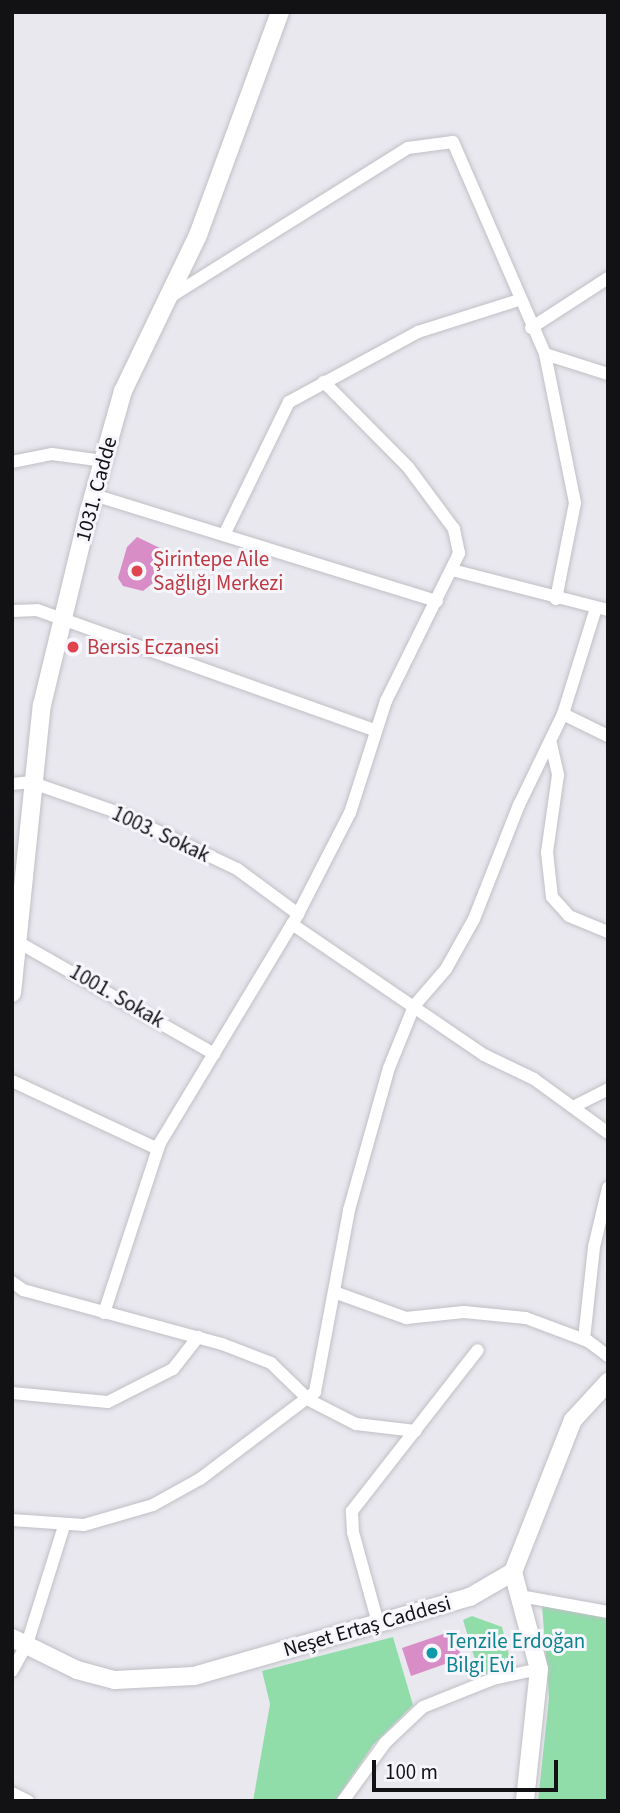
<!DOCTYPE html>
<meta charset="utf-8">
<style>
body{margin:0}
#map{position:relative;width:620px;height:1813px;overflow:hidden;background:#e9e8ef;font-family:"Source Sans 3",sans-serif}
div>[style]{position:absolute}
.green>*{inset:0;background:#90ddaa}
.building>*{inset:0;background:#d88dc7}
.roads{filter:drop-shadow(0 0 2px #bfbfc5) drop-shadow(0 0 2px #bfbfc5)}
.street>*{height:12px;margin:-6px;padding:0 6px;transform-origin:6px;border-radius:6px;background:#fff}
.secondary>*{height:18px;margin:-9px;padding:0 9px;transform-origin:9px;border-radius:9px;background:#fff}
.dots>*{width:19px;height:19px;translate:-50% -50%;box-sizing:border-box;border:4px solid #f6f6fc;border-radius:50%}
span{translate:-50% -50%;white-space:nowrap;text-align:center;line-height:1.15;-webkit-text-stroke:6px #f6f6fc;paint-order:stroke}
.street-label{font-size:21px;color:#121214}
.health-label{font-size:21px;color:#be3a42}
.left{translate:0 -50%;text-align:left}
.culture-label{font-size:21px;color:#0d838f}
.frame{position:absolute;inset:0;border:14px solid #121214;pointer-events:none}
.scale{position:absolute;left:372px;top:1760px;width:186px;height:32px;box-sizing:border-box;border:4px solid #121214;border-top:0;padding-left:9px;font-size:21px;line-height:24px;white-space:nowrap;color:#121214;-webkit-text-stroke:5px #f6f6fc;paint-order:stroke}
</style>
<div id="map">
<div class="green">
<div style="clip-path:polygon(542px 1605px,608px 1614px,608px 1801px,538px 1801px,549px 1698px)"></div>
<div style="clip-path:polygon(472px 1616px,502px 1627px,512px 1667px,480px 1676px,463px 1620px)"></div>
<div style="clip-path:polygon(393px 1637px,413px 1705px,373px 1745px,335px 1801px,253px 1801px,270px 1704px,262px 1671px)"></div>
</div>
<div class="building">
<div style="clip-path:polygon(137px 537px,160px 548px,153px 583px,143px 591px,123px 586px,118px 578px,127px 547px)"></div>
<div style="clip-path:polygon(452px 1631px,462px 1658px,411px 1676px,402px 1648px)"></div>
</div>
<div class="roads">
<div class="street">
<div style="left:167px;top:299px;width:284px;rotate:-32.1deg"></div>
<div style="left:408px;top:148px;width:45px;rotate:-7.6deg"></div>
<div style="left:453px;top:142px;width:231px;rotate:66.5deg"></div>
<div style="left:545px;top:354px;width:66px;rotate:17.6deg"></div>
<div style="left:531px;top:328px;width:92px;rotate:-33deg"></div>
<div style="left:545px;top:354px;width:152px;rotate:78.6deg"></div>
<div style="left:575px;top:503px;width:98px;rotate:101.2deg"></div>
<div style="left:12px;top:462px;width:41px;rotate:-11.3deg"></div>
<div style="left:52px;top:454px;width:51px;rotate:7.8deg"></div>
<div style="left:94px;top:495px;width:359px;rotate:17.2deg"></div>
<div style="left:224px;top:535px;width:148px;rotate:-64deg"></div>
<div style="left:289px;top:402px;width:147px;rotate:-28.5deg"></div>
<div style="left:418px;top:332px;width:106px;rotate:-17.6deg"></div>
<div style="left:452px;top:570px;width:161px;rotate:14.4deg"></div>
<div style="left:12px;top:611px;width:25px;rotate:-2deg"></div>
<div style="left:37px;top:610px;width:360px;rotate:19.6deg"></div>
<div style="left:563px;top:714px;width:50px;rotate:26.1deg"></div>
<div style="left:551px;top:744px;width:32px;rotate:77deg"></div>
<div style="left:558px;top:775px;width:78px;rotate:98.1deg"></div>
<div style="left:547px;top:852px;width:45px;rotate:83.7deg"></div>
<div style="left:552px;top:897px;width:25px;rotate:48deg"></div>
<div style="left:569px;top:916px;width:42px;rotate:22.3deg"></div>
<div style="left:12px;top:784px;width:18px;rotate:-6deg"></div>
<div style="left:30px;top:782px;width:94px;rotate:19.2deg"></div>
<div style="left:119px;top:813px;width:131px;rotate:25.4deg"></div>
<div style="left:237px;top:869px;width:76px;rotate:36.4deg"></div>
<div style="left:292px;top:924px;width:232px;rotate:34.3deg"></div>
<div style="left:484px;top:1055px;width:55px;rotate:25.6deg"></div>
<div style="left:534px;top:1079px;width:92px;rotate:36.1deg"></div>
<div style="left:18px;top:942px;width:226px;rotate:29.7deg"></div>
<div style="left:12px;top:1081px;width:161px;rotate:25deg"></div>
<div style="left:573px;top:1107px;width:39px;rotate:-27deg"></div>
<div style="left:12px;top:1282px;width:14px;rotate:36deg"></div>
<div style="left:23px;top:1290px;width:206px;rotate:15.2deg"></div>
<div style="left:222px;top:1344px;width:53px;rotate:21.2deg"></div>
<div style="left:271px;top:1363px;width:53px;rotate:44.2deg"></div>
<div style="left:309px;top:1400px;width:53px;rotate:27.1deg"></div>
<div style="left:356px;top:1424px;width:60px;rotate:6.7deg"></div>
<div style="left:334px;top:1292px;width:77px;rotate:19.9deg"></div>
<div style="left:406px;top:1318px;width:58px;rotate:-5.9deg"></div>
<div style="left:464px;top:1312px;width:62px;rotate:5.5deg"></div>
<div style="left:526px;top:1318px;width:66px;rotate:20.4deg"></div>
<div style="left:588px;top:1341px;width:25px;rotate:37deg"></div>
<div style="left:104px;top:1313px;width:179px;rotate:-71.8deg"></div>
<div style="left:160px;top:1143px;width:267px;rotate:-58.9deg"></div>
<div style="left:298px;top:914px;width:114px;rotate:-62.8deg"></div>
<div style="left:350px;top:813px;width:118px;rotate:-72.2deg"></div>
<div style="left:386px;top:701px;width:165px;rotate:-63.7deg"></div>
<div style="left:459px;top:553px;width:25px;rotate:-102deg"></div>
<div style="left:454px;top:529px;width:77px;rotate:-126.6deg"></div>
<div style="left:408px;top:467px;width:120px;rotate:-134.7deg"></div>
<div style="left:584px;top:1339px;width:93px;rotate:-83.8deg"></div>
<div style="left:594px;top:1247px;width:61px;rotate:-76.7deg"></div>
<div style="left:12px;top:1393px;width:96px;rotate:5.4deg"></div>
<div style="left:108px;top:1402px;width:73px;rotate:-26.9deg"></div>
<div style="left:173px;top:1369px;width:41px;rotate:-52deg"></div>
<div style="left:12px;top:1520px;width:72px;rotate:4deg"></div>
<div style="left:84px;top:1525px;width:72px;rotate:-16.2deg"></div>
<div style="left:153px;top:1505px;width:54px;rotate:-29deg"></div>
<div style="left:200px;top:1479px;width:144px;rotate:-37.1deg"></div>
<div style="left:315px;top:1392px;width:185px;rotate:-79.4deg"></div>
<div style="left:349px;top:1210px;width:148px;rotate:-74.3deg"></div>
<div style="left:389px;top:1068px;width:67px;rotate:-68deg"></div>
<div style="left:414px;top:1006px;width:49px;rotate:-49.1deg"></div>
<div style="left:446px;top:969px;width:57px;rotate:-60.8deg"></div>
<div style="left:474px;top:919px;width:123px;rotate:-68.5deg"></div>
<div style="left:519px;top:805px;width:101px;rotate:-64.2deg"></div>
<div style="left:563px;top:714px;width:111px;rotate:-72.7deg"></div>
<div style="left:520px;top:1596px;width:89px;rotate:10.3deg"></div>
<div style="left:378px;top:1623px;width:94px;rotate:-105.4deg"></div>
<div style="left:353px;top:1532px;width:21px;rotate:-93deg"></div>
<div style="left:352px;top:1511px;width:204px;rotate:-52deg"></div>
<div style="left:12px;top:1671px;width:31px;rotate:-61deg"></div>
<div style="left:27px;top:1644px;width:124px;rotate:-72.6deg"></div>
<div style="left:12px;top:1793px;width:18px;rotate:27deg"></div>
<div style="left:343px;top:1801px;width:72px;rotate:-54.1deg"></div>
<div style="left:385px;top:1743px;width:52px;rotate:-43.5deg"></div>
<div style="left:423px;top:1707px;width:75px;rotate:-21.8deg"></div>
<div style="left:493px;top:1679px;width:47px;rotate:-12.3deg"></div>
</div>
<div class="secondary">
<div style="left:12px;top:993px;width:290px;rotate:-84.1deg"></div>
<div style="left:42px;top:705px;width:200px;rotate:-76.4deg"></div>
<div style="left:89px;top:511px;width:125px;rotate:-74.2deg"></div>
<div style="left:123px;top:391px;width:173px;rotate:-64.3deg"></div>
<div style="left:198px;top:235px;width:238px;rotate:-69.8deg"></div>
<div style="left:513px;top:1572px;width:100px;rotate:75deg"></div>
<div style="left:539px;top:1669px;width:133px;rotate:96.1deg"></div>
<div style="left:12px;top:1638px;width:72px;rotate:26.2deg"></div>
<div style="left:77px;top:1670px;width:39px;rotate:15deg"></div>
<div style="left:115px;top:1680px;width:79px;rotate:-2.9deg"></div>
<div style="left:194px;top:1676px;width:287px;rotate:-16deg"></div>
<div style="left:470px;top:1597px;width:50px;rotate:-30.2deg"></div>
<div style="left:513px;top:1572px;width:163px;rotate:-68.5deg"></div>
<div style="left:573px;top:1420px;width:52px;rotate:-47.4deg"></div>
</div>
</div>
<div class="dots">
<div style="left:137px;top:571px;background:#e0444e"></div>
<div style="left:73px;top:647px;background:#e0444e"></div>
<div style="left:432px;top:1653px;background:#0f9aa8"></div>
</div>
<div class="street-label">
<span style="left:96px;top:489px;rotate:-75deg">1031. Cadde</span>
<span style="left:161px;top:834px;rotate:25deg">1003. Sokak</span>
<span style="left:117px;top:996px;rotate:30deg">1001. Sokak</span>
<span style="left:367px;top:1626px;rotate:-16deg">Neşet Ertaş Caddesi</span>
</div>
<div class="health-label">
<span class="left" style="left:153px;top:571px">Şirintepe Aile<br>Sağlığı Merkezi</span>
<span class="left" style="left:87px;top:647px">Bersis Eczanesi</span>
</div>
<div class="culture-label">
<span class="left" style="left:446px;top:1653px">Tenzile Erdoğan<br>Bilgi Evi</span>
</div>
<div class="frame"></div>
<div class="scale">100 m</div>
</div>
